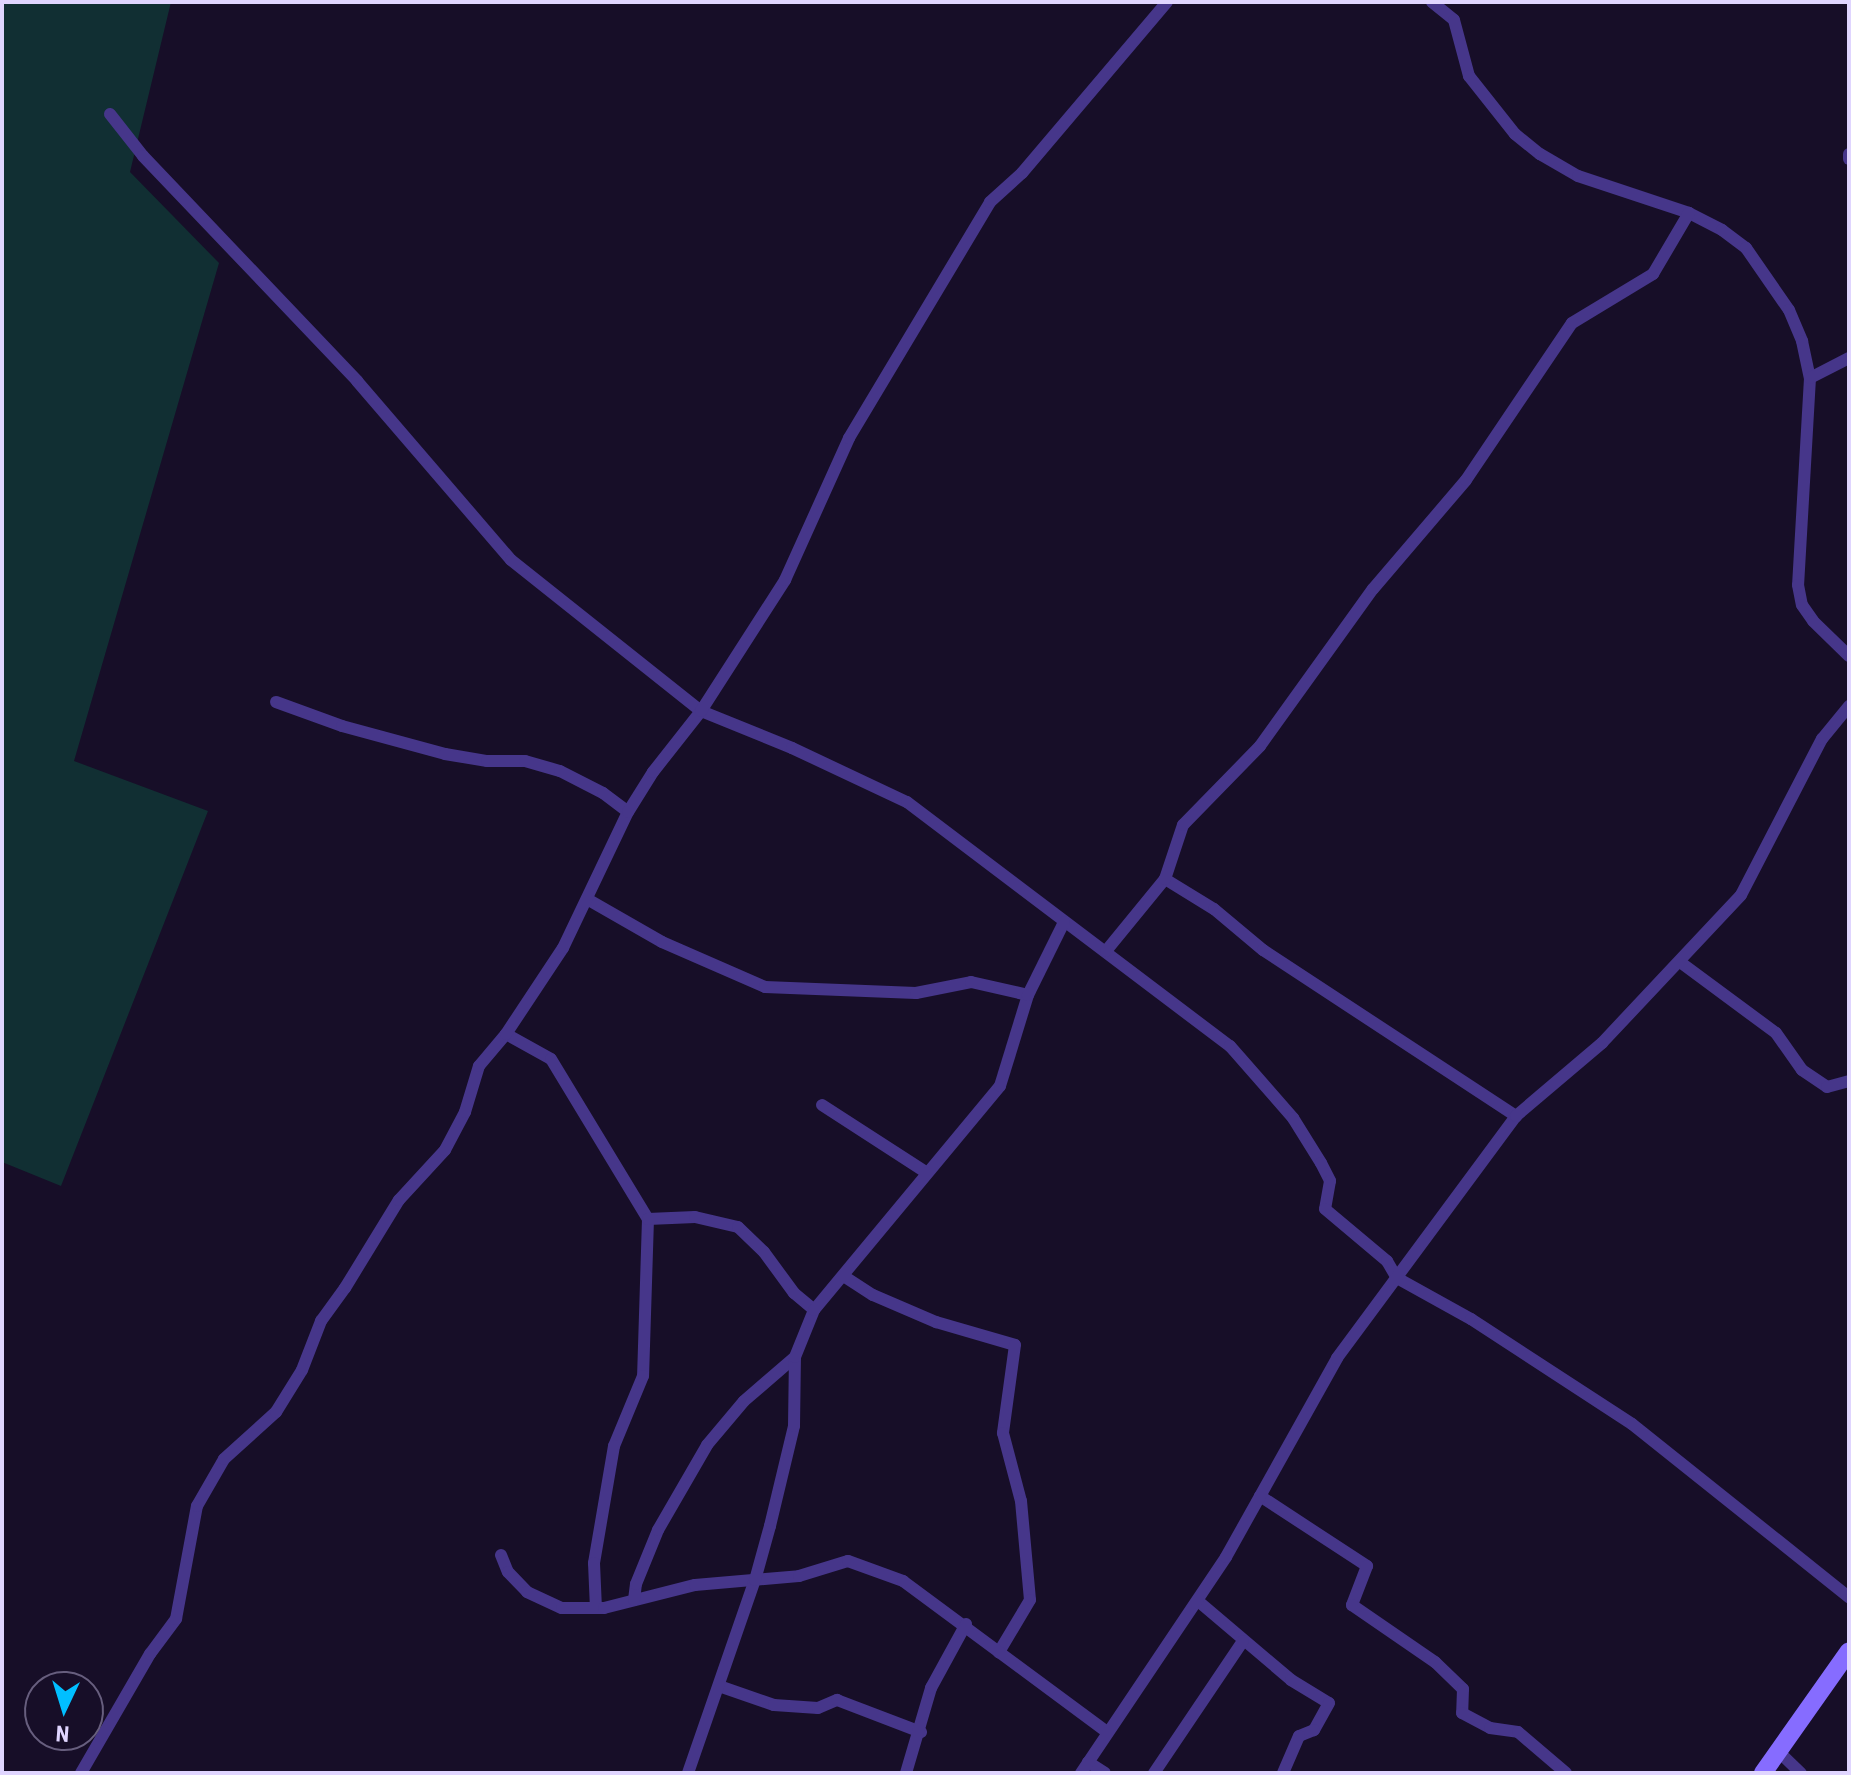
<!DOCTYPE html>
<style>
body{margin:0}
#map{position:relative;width:1851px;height:1775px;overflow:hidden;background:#170e28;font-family:"Roboto Condensed",sans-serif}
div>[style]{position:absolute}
.green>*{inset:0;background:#112f33}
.street>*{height:12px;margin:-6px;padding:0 6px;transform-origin:6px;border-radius:6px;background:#46368a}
.secondary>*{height:18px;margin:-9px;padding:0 9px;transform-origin:9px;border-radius:9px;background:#866cff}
span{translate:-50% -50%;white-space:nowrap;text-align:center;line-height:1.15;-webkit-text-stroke:6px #170e28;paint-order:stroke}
.frame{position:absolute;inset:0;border:4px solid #e0d5ff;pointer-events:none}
.north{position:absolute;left:24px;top:1671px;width:80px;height:80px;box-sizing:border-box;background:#170e28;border:2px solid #675e7e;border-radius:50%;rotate:184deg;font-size:22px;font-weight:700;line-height:32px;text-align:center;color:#e0d5ff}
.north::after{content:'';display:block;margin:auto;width:28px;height:36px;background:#01bfff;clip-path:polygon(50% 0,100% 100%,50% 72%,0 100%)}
</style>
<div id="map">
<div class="green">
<div style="clip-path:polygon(2px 2px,171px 2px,130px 172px,219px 263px,74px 761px,208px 811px,61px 1186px,2px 1162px)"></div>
</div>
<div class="street">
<div style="left:1432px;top:2px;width:28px;rotate:39deg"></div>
<div style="left:1454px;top:20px;width:58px;rotate:75deg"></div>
<div style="left:1469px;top:76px;width:74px;rotate:51.6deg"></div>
<div style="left:1515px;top:134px;width:32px;rotate:39deg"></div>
<div style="left:1540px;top:154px;width:44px;rotate:30.1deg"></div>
<div style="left:1578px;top:176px;width:117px;rotate:18.4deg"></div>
<div style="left:1689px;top:213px;width:37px;rotate:27deg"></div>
<div style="left:1722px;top:230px;width:30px;rotate:37deg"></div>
<div style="left:1746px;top:248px;width:75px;rotate:55.3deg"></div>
<div style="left:1789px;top:310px;width:34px;rotate:67deg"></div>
<div style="left:1802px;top:341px;width:38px;rotate:78deg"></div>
<div style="left:1810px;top:378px;width:207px;rotate:93.3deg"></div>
<div style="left:1798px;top:585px;width:20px;rotate:79deg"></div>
<div style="left:1802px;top:605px;width:19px;rotate:55deg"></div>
<div style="left:1813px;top:621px;width:50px;rotate:44.2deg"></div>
<div style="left:110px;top:114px;width:53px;rotate:51.8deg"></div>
<div style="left:143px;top:156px;width:311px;rotate:46.4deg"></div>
<div style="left:357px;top:381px;width:236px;rotate:49.3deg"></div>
<div style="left:511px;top:560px;width:243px;rotate:38.5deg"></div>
<div style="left:701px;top:711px;width:98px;rotate:22.1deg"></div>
<div style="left:792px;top:748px;width:127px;rotate:25.2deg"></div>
<div style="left:907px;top:802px;width:405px;rotate:37.1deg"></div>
<div style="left:1230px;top:1046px;width:96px;rotate:48.8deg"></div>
<div style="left:1293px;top:1118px;width:53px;rotate:58.1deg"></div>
<div style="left:1321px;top:1163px;width:20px;rotate:63deg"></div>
<div style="left:1330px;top:1181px;width:28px;rotate:100deg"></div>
<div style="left:1325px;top:1209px;width:81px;rotate:40deg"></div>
<div style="left:1387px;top:1261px;width:20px;rotate:60deg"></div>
<div style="left:1397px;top:1278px;width:85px;rotate:29deg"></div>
<div style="left:1471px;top:1319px;width:192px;rotate:33.1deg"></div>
<div style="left:1632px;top:1424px;width:278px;rotate:38.6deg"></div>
<div style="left:1849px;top:154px;width:5px;rotate:90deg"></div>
<div style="left:1810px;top:378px;width:44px;rotate:-27.1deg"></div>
<div style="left:276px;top:702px;width:70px;rotate:20deg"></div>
<div style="left:342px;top:726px;width:107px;rotate:15.2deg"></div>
<div style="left:445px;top:754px;width:43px;rotate:9.5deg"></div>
<div style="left:487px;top:761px;width:38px"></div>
<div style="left:525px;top:761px;width:36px;rotate:16deg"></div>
<div style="left:560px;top:771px;width:48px;rotate:27.1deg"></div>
<div style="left:603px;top:793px;width:31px;rotate:37deg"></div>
<div style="left:1165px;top:879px;width:57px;rotate:31.5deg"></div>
<div style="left:1214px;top:909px;width:64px;rotate:39.9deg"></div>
<div style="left:1263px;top:950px;width:303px;rotate:33.3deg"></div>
<div style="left:587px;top:899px;width:86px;rotate:29.8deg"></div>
<div style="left:662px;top:942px;width:112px;rotate:23.6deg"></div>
<div style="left:765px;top:987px;width:151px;rotate:2.3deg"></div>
<div style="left:916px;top:993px;width:56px;rotate:-11.3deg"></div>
<div style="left:971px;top:982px;width:58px;rotate:12.8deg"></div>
<div style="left:1106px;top:951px;width:93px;rotate:-50.7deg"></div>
<div style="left:1165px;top:879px;width:57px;rotate:-71.6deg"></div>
<div style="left:1183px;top:825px;width:110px;rotate:-45.7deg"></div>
<div style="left:1260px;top:746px;width:193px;rotate:-54.3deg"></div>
<div style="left:1373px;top:589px;width:143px;rotate:-49.5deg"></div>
<div style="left:1466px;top:480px;width:189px;rotate:-56deg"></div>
<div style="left:1572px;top:323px;width:95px;rotate:-31.2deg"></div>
<div style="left:1653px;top:274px;width:71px;rotate:-59.5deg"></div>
<div style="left:1680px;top:962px;width:119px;rotate:36.5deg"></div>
<div style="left:1776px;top:1033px;width:45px;rotate:54.9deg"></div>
<div style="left:1802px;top:1070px;width:30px;rotate:34deg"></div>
<div style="left:1827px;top:1087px;width:23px;rotate:-15deg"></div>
<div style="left:506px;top:1034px;width:51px;rotate:29.1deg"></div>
<div style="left:551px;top:1059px;width:187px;rotate:58.8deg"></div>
<div style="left:648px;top:1219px;width:157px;rotate:91.8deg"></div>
<div style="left:643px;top:1376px;width:76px;rotate:112.5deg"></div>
<div style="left:614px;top:1446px;width:119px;rotate:99.7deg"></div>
<div style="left:594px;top:1563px;width:45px;rotate:87.5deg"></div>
<div style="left:822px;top:1105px;width:125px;rotate:32.9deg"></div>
<div style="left:648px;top:1219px;width:47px;rotate:-2.4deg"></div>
<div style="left:695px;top:1217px;width:44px;rotate:13.1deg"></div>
<div style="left:738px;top:1227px;width:36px;rotate:44deg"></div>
<div style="left:764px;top:1252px;width:51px;rotate:53.8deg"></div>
<div style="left:794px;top:1293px;width:26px;rotate:40deg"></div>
<div style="left:845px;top:1277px;width:33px;rotate:33deg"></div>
<div style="left:873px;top:1295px;width:69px;rotate:23.2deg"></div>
<div style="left:936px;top:1322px;width:82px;rotate:16.2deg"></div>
<div style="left:1015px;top:1345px;width:89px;rotate:97.8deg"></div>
<div style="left:1003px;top:1433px;width:70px;rotate:75.2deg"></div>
<div style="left:1021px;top:1501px;width:99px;rotate:84.8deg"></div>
<div style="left:1030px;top:1600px;width:61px;rotate:120.8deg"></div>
<div style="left:1260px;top:1496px;width:128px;rotate:33.2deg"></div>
<div style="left:1367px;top:1566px;width:42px;rotate:111deg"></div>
<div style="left:1352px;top:1605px;width:101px;rotate:34.5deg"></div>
<div style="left:1435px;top:1662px;width:39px;rotate:44deg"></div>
<div style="left:1463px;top:1689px;width:24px;rotate:92deg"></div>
<div style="left:1462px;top:1713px;width:32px;rotate:28deg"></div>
<div style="left:1490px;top:1728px;width:28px;rotate:8deg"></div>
<div style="left:1518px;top:1732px;width:63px;rotate:40.5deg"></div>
<div style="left:501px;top:1555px;width:18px;rotate:68deg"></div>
<div style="left:508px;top:1572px;width:28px;rotate:46deg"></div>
<div style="left:527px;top:1592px;width:38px;rotate:25deg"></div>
<div style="left:562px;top:1608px;width:42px"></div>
<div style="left:604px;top:1608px;width:94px;rotate:-14.2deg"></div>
<div style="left:695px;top:1585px;width:104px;rotate:-4.9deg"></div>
<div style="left:799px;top:1576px;width:51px;rotate:-17deg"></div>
<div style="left:848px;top:1561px;width:59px;rotate:20deg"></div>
<div style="left:903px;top:1581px;width:254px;rotate:36.5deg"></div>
<div style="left:634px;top:1600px;width:16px;rotate:-83deg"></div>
<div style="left:636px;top:1584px;width:58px;rotate:-67.8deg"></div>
<div style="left:658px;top:1530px;width:98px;rotate:-60deg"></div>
<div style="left:707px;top:1445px;width:57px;rotate:-49.9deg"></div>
<div style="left:744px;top:1401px;width:67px;rotate:-40.8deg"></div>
<div style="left:1198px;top:1601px;width:122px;rotate:40.3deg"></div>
<div style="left:1291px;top:1680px;width:44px;rotate:31.2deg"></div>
<div style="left:1329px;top:1703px;width:31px;rotate:119deg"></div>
<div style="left:1314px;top:1730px;width:16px;rotate:158deg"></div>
<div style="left:1299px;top:1736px;width:40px;rotate:113.4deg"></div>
<div style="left:719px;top:1686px;width:58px;rotate:19.1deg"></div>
<div style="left:774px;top:1705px;width:44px;rotate:3.9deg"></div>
<div style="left:818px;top:1708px;width:21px;rotate:-23deg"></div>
<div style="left:837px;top:1700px;width:90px;rotate:20.9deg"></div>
<div style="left:1778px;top:1751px;width:32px;rotate:44deg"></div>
<div style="left:1088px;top:1762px;width:20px;rotate:33deg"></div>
<div style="left:81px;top:1773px;width:138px;rotate:-59.9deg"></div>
<div style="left:150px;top:1654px;width:44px;rotate:-53.4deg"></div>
<div style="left:176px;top:1619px;width:115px;rotate:-79.5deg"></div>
<div style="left:197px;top:1506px;width:54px;rotate:-60.1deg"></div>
<div style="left:224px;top:1459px;width:70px;rotate:-42.1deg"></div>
<div style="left:276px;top:1412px;width:49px;rotate:-58.2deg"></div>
<div style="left:302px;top:1370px;width:53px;rotate:-68.8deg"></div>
<div style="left:321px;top:1321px;width:41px;rotate:-54deg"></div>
<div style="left:345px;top:1288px;width:103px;rotate:-58.5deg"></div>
<div style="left:399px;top:1200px;width:68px;rotate:-47.4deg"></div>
<div style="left:445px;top:1150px;width:43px;rotate:-62.2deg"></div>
<div style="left:465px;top:1112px;width:48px;rotate:-73.1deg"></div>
<div style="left:479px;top:1066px;width:42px;rotate:-49.8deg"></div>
<div style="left:506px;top:1034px;width:103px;rotate:-56.5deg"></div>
<div style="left:563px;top:948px;width:151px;rotate:-64.5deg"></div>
<div style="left:628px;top:812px;width:47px;rotate:-58deg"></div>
<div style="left:653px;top:772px;width:78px;rotate:-51.8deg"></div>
<div style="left:701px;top:711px;width:156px;rotate:-57.3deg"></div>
<div style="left:785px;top:580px;width:156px;rotate:-65.7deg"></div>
<div style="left:849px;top:438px;width:275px;rotate:-59.1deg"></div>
<div style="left:990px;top:202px;width:43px;rotate:-42.2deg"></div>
<div style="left:1022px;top:173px;width:224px;rotate:-49.7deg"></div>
<div style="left:688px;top:1773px;width:204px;rotate:-70.9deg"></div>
<div style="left:755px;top:1580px;width:56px;rotate:-74.5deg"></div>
<div style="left:770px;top:1526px;width:103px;rotate:-76.5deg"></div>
<div style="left:794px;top:1426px;width:69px;rotate:-89.2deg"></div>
<div style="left:795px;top:1357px;width:51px;rotate:-68deg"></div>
<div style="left:814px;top:1310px;width:291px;rotate:-50.3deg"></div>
<div style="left:1000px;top:1086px;width:95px;rotate:-72.9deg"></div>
<div style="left:1028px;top:995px;width:81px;rotate:-63.7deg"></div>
<div style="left:906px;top:1773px;width:89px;rotate:-73.6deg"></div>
<div style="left:931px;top:1688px;width:73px;rotate:-61.3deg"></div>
<div style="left:1081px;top:1773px;width:260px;rotate:-56.1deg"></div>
<div style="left:1226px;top:1557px;width:228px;rotate:-60.8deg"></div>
<div style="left:1337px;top:1358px;width:301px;rotate:-53.5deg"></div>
<div style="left:1516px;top:1116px;width:113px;rotate:-40.3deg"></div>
<div style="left:1602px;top:1043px;width:203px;rotate:-46.8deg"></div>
<div style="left:1741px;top:895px;width:176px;rotate:-62.6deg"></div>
<div style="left:1822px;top:739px;width:43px;rotate:-50.7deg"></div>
<div style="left:1154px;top:1773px;width:159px;rotate:-56deg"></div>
</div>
<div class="secondary">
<div style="left:1763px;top:1773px;width:149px;rotate:-54.8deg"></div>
</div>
<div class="frame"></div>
<div class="north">N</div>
</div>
